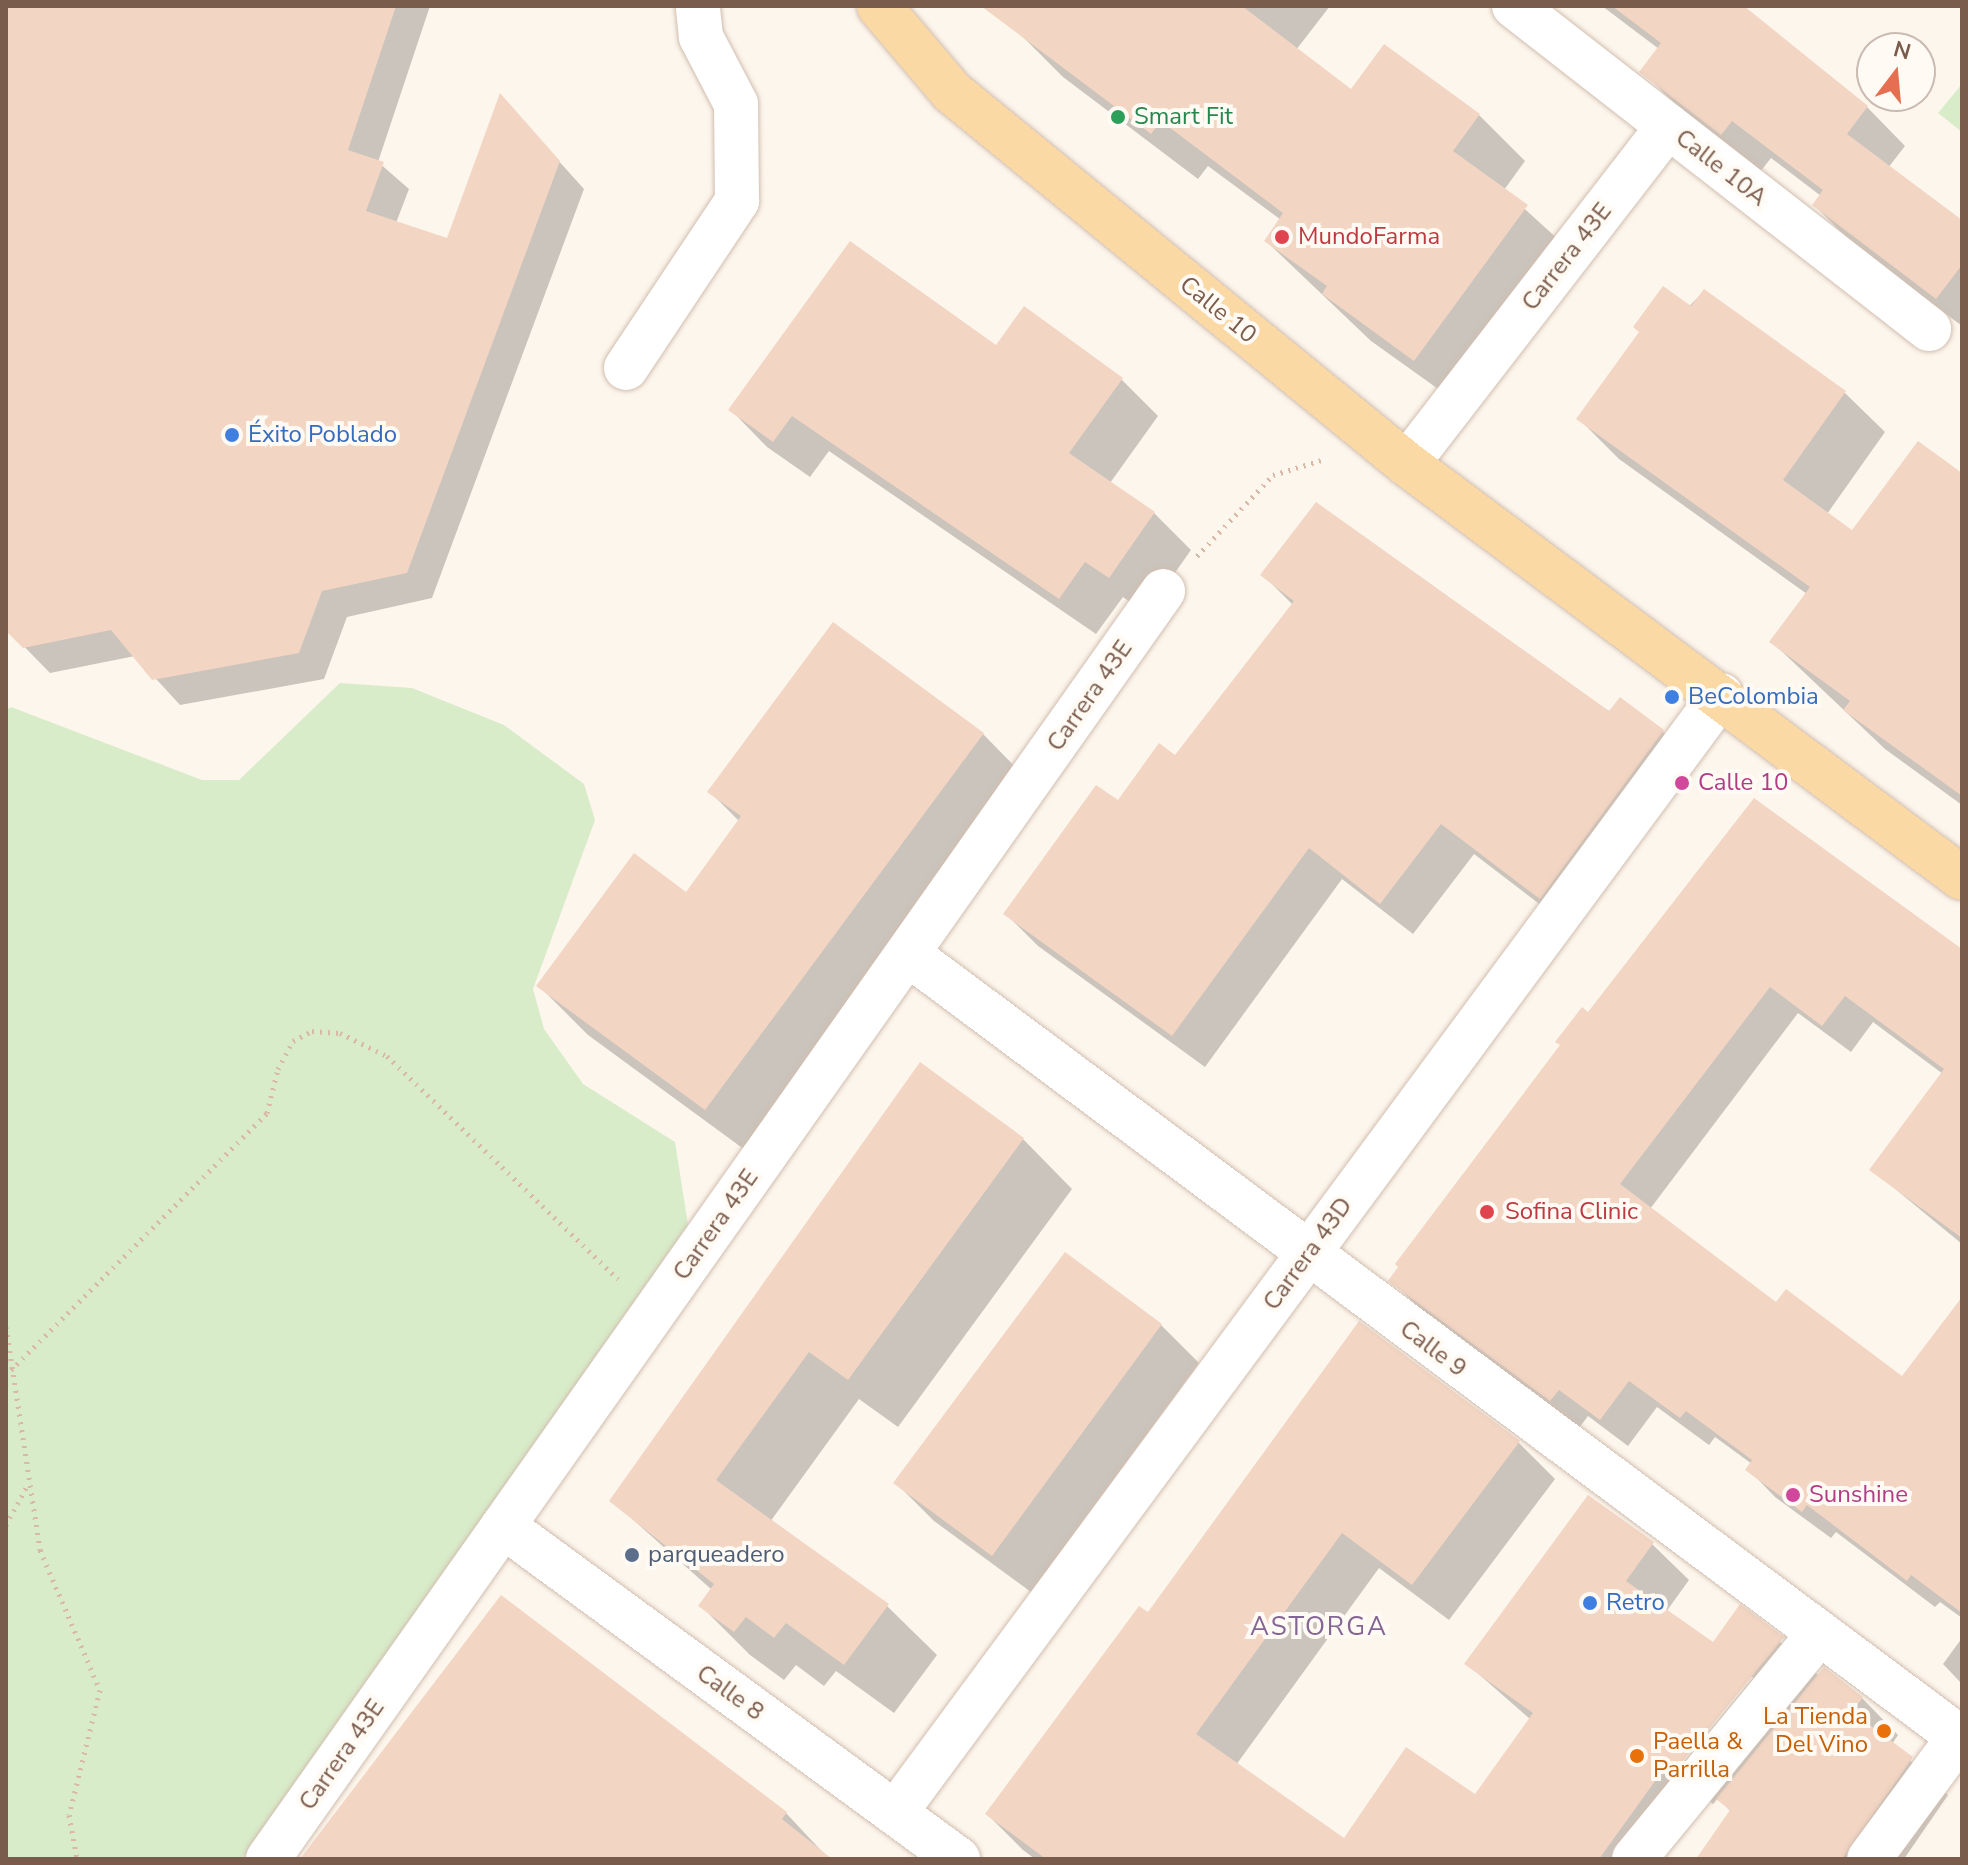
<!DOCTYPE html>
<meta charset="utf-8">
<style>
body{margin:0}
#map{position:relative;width:1968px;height:1865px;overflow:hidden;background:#fdf6ec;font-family:"Nunito Sans",sans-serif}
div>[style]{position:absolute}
.green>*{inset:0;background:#d8ecc9}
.shadow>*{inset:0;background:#0003}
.building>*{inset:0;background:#f3d5c3}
.path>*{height:5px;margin-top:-2.5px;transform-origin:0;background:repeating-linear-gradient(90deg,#d9b8a5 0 2px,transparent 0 8px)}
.roads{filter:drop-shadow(0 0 2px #d1beb0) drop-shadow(0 0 2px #d1beb0)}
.minor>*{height:44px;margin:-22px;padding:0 22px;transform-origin:22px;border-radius:22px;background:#fff}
.major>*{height:44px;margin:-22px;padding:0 22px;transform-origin:22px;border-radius:22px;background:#fbd9a5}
.dots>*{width:22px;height:22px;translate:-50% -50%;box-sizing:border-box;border:4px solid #fffaf3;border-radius:50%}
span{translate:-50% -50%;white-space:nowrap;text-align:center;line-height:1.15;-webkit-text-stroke:8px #fffaf3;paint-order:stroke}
.leisure-label{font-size:24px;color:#27864d}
.left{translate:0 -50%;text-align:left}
.street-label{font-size:24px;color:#7a5c4d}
.health-label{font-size:24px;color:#be3a42}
.shop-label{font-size:24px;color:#366cbe}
.hotel-label{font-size:24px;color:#b23c85}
.service-label{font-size:24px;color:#4e5e75}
.food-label{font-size:24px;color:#c56008}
.right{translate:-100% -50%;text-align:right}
.neighbourhood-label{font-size:26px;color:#846695;letter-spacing:2px}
.frame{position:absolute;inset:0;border:8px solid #7a5c4d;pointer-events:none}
.north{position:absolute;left:1856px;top:32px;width:80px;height:80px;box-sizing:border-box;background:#fffaf3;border:2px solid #cabbb1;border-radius:50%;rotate:16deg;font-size:22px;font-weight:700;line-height:32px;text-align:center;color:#7a5c4d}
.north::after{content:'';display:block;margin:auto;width:28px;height:36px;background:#e76f51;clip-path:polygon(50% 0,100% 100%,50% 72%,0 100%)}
</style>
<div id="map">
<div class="green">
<div style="clip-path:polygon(1962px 84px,1962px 132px,1938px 113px)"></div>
<div style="clip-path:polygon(340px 683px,412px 688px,504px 725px,584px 784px,595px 820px,533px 989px,544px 1029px,583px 1084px,675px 1142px,688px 1225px,242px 1859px,6px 1859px,6px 710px,11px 707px,202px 780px,239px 780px)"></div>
</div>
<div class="shadow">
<div style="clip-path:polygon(6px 6px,430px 6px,378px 162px,409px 189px,396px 223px,449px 240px,501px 97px,584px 189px,432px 598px,347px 617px,324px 679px,180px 705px,135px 656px,50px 673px,6px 628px)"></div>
<div style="clip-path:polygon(992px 6px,1330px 6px,1296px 50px,1352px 92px,1479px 115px,1525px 161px,1504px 190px,1573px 253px,1462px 406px,1371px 341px,1266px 241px,1281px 220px,1208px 166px,1198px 179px,1063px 77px)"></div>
<div style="clip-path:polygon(1602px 6px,1740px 6px,1867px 107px,1905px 146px,1888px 168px,1962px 223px,1962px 326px,1852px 243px,1814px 205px,1821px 196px,1771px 158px,1760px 172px,1680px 109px,1642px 71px,1659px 49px)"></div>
<div style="clip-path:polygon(1704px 291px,1845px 393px,1885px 432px,1827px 514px,1853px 532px,1962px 475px,1962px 805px,1885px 749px,1772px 642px,1807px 594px,1619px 459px,1579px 419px)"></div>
<div style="clip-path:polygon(1024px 309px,1122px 380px,1158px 416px,1110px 483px,1154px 513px,1191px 550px,1146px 614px,1123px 597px,1096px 634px,829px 451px,810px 477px,767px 447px,731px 410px,997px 347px)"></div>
<div style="clip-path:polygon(1263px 575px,1663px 732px,1695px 764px,1572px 929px,1474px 854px,1413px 934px,1342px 879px,1205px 1067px,1038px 946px,1006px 914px,1118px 803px,1175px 757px,1293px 605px)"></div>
<div style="clip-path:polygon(833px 625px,983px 734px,1032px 784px,756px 1158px,588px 1035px,538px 985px,686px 895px,739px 821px,709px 791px)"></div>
<div style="clip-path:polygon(1962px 954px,1962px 1244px,1871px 1169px,1943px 1074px,1873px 1022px,1851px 1052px,1798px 1013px,1650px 1209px,1777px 1305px,1902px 1378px,1962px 1300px,1962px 1618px,1940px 1602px,1935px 1607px,1836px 1532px,1831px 1538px,1775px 1497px,1748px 1469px,1752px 1464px,1715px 1437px,1709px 1445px,1657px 1407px,1628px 1446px,1588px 1416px,1579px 1428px,1419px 1308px,1391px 1280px,1589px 1015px)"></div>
<div style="clip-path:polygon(1023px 1139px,1072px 1189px,898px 1427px,859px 1399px,770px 1522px,887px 1606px,937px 1655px,894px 1713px,836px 1671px,824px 1686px,796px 1665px,784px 1680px,750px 1655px,701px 1606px,712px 1590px,612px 1501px)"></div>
<div style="clip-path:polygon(evenodd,1360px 1324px,1519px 1443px,1555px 1479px,1449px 1620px,1379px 1568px,1236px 1765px,1345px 1841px,1475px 1796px,1531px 1720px,1466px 1663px,1652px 1544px,1689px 1580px,1666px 1612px,1713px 1645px,1740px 1607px,1819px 1676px,1824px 1670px,1862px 1698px,1898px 1735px,1892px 1744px,1948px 1795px,1904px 1859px,1698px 1859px,1731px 1812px,1718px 1798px,1713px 1804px,1705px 1798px,1661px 1859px,1035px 1859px,1023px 1850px,987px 1814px,1148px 1615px,1360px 1324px,1748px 1677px,1754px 1677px,1671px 1778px,1668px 1775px,1748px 1677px)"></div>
<div style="clip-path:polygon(1161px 1325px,1199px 1363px,1031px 1592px,934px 1521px,896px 1483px)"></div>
<div style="clip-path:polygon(1962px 1638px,1962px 1684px,1943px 1664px)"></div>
<div style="clip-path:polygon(786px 1813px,829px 1859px,306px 1859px)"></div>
</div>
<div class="building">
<div style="clip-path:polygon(6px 6px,396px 6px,348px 150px,384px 162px,366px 211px,447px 238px,500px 93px,560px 161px,407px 573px,322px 591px,299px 653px,152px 680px,111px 630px,23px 648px,6px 631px)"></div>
<div style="clip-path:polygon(981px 6px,1242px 6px,1351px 89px,1384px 44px,1480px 114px,1453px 151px,1528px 205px,1414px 361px,1322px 294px,1327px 286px,1264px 241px,1283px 213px,1161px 121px,1151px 134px)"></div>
<div style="clip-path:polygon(1612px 6px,1744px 6px,1868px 106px,1847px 134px,1962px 220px,1962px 265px,1936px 299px,1812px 205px,1823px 190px,1732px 121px,1721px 135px,1639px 72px,1661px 43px)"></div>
<div style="clip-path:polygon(850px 241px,996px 345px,1024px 306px,1123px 378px,1069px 453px,1155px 512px,1109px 578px,1085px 562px,1059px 599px,792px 416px,773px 442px,728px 410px)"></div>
<div style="clip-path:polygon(1663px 286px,1691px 306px,1704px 289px,1846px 391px,1783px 480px,1852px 530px,1918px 441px,1962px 473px,1962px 796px,1843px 710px,1850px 701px,1769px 642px,1810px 587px,1576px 419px,1639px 332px,1633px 327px)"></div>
<div style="clip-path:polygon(1316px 502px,1609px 711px,1620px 697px,1664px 730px,1540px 899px,1441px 824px,1380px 904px,1309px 848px,1172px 1036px,1003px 914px,1096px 785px,1118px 800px,1159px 743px,1175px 755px,1294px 601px,1260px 575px)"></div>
<div style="clip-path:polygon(833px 622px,984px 733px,705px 1110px,536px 986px,634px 853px,686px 892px,741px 816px,707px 792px)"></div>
<div style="clip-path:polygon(1754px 798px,1962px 949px,1962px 1238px,1869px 1170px,1944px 1069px,1845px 996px,1822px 1026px,1770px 987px,1620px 1184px,1776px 1302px,1786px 1289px,1902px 1376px,1962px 1297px,1962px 1613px,1911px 1575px,1907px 1581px,1807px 1505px,1802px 1512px,1745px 1470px,1752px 1460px,1686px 1411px,1680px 1418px,1629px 1381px,1600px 1420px,1559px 1390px,1550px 1401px,1388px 1281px,1398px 1267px,1395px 1264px,1560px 1045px,1555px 1042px,1582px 1007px,1588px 1012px)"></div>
<div style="clip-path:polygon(920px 1062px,1024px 1138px,848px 1380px,809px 1352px,716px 1480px,889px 1604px,844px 1665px,786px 1623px,774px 1638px,746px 1617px,734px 1632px,698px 1606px,714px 1584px,609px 1501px)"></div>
<div style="clip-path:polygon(1065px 1252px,1162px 1324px,992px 1556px,893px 1483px)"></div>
<div style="clip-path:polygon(1359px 1321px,1520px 1441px,1412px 1585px,1342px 1533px,1196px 1734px,1344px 1838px,1406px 1747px,1475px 1794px,1533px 1713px,1464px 1664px,1588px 1495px,1654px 1542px,1626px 1581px,1713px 1642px,1740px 1604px,1784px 1637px,1676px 1769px,1668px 1763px,1599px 1859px,1046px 1859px,985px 1814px,1139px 1606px,1148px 1612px)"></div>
<div style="clip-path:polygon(501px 1595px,787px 1812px,782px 1819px,832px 1859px,300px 1859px)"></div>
<div style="clip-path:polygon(1824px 1667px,1863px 1697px,1852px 1712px,1913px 1757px,1842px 1859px,1696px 1859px,1730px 1810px,1716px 1799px)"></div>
</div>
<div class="path">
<div style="left:1197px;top:556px;width:111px;rotate:-46.8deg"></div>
<div style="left:1273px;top:475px;width:54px;rotate:-17.1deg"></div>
<div style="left:6px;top:1327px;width:226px;rotate:81.3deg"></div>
<div style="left:40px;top:1550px;width:152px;rotate:66.8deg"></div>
<div style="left:100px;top:1690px;width:129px;rotate:103.9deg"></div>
<div style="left:69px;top:1815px;width:45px;rotate:79.7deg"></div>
<div style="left:11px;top:1370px;width:363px;rotate:-45.1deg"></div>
<div style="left:267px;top:1113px;width:45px;rotate:-76deg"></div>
<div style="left:278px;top:1069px;width:32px;rotate:-62deg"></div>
<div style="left:293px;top:1041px;width:21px;rotate:-28deg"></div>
<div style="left:312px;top:1031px;width:28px;rotate:4deg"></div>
<div style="left:340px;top:1033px;width:52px;rotate:26.1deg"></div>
<div style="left:387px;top:1056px;width:321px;rotate:44deg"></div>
<div style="left:6px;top:1525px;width:47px;rotate:-61.8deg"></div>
</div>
<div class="roads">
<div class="minor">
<div style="left:1514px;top:6px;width:526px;rotate:37.89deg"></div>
<div style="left:626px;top:368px;width:201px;rotate:-56.4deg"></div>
<div style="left:737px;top:201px;width:97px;rotate:-90.6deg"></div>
<div style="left:736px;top:104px;width:76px;rotate:-117.6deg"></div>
<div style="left:701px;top:37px;width:31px;rotate:-96deg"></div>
<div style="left:1407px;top:464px;width:427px;rotate:-52.3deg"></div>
<div style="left:908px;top:954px;width:1314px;rotate:36.68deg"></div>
<div style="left:503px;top:1526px;width:564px;rotate:36.2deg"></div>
<div style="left:895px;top:1813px;width:1390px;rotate:-53.54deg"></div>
<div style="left:268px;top:1859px;width:1552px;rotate:-54.78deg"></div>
<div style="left:1634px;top:1859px;width:291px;rotate:-50.6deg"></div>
<div style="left:1869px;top:1859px;width:157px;rotate:-53.6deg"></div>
</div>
<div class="major">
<div style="left:879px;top:6px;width:113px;rotate:49.7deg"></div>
<div style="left:952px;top:92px;width:588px;rotate:39.27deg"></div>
<div style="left:1407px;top:464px;width:692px;rotate:36.72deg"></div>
</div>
</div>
<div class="dots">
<div style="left:1118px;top:117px;background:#2e9e5b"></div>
<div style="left:1282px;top:237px;background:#e0444e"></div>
<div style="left:232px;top:435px;background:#3f7fe0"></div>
<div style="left:1672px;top:697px;background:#3f7fe0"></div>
<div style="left:1682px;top:783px;background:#d1479c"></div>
<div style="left:1487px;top:1212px;background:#e0444e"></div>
<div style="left:1793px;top:1495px;background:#d1479c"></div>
<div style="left:632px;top:1555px;background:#5c6f8a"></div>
<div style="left:1590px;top:1603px;background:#3f7fe0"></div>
<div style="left:1884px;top:1731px;background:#e8710a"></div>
<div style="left:1637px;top:1756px;background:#e8710a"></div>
</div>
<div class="leisure-label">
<span class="left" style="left:1134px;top:117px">Smart Fit</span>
</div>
<div class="street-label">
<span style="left:1721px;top:168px;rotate:38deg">Calle 10A</span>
<span style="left:1567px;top:257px;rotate:-52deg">Carrera 43E</span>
<span style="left:1218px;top:310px;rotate:39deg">Calle 10</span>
<span style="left:1090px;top:696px;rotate:-55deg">Carrera 43E</span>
<span style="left:716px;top:1225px;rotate:-55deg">Carrera 43E</span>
<span style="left:1308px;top:1254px;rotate:-54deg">Carrera 43D</span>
<span style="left:1433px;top:1349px;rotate:37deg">Calle 9</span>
<span style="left:730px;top:1693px;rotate:36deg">Calle 8</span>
<span style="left:342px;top:1755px;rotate:-55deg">Carrera 43E</span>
</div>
<div class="health-label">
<span class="left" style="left:1298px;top:237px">MundoFarma</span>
<span class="left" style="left:1505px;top:1212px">Sofina Clinic</span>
</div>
<div class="shop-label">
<span class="left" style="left:248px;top:435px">Éxito Poblado</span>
<span class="left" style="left:1688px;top:697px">BeColombia</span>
<span class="left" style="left:1606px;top:1603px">Retro</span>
</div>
<div class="hotel-label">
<span class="left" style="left:1698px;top:783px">Calle 10</span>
<span class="left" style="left:1809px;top:1495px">Sunshine</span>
</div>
<div class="service-label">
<span class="left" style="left:648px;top:1555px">parqueadero</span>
</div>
<div class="food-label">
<span class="right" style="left:1868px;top:1731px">La Tienda<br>Del Vino</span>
<span class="left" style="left:1653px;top:1756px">Paella &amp;<br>Parrilla</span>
</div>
<div class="neighbourhood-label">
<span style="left:1319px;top:1627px">ASTORGA</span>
</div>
<div class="frame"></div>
<div class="north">N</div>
</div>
